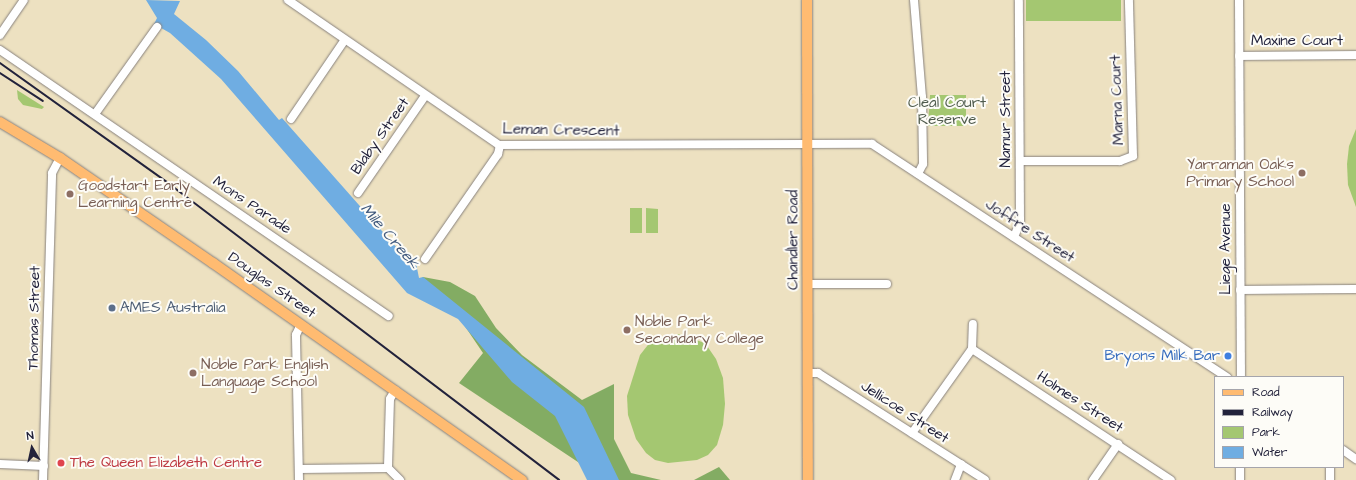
<!DOCTYPE html>
<style>
body{margin:0}
#map{position:relative;width:1356px;height:480px;overflow:hidden;background:#ede1c1;font-family:"Architects Daughter",sans-serif}
div>[style]{position:absolute}
.green>*{inset:0;background:#a4c771}
.forest>*{inset:0;background:#83ac63}
.water>*{inset:0;background:#6fade2}
.roads{filter:drop-shadow(0 0 1px #88827e) drop-shadow(0 0 1px #88827e)}
.minor>*{height:8px;margin:-4px;padding:0 4px;transform-origin:4px;border-radius:4px;background:#fff}
.major>*{height:10px;margin:-5px;padding:0 5px;transform-origin:5px;border-radius:5px;background:#ffbb71}
.rail>*{height:2px;margin:-1px;padding:0 1px;transform-origin:1px;border-radius:1px;background:#22223b}
.dots>*{width:11px;height:11px;translate:-50% -50%;box-sizing:border-box;border:2px solid #fdfcf7;border-radius:50%}
span{translate:-50% -50%;white-space:nowrap;text-align:center;line-height:1.15;-webkit-text-stroke:4px #fdfcf7;paint-order:stroke}
.street-label{font-size:15px;color:#22223b}
.park-label{font-size:15px;color:#505c4e}
.education-label{font-size:15px;color:#785e54}
.right{translate:-100% -50%;text-align:right}
.left{translate:0 -50%;text-align:left}
.service-label{font-size:15px;color:#4e5e75}
.shop-label{font-size:15px;color:#366cbe}
.health-label{font-size:15px;color:#be3a42}
.water-label{font-size:16px;color:#415a7e;font-style:italic}
.legend{position:absolute;left:1214px;top:376px;width:130px;height:92px;box-sizing:border-box;background:#fdfcf7;border:1px solid #a5a5ac;margin:0;padding:5px 7px;list-style:none;font-size:12px;color:#22223b}
.legend li{display:flex;align-items:center;gap:8px;height:20px}
.legend b{width:20px;border:1px solid #a5a5ac}
.north{position:absolute;left:12px;top:428px;width:40px;height:40px;-webkit-text-stroke:3px #fdfcf7;paint-order:stroke;rotate:351deg;font-size:11px;font-weight:700;line-height:16px;text-align:center;color:#22223b}
.north::after{content:'';display:block;margin:auto;width:14px;height:18px;background:#22223b;clip-path:polygon(50% 0,100% 100%,50% 72%,0 100%)}
</style>
<div id="map">
<div class="green">
<div style="clip-path:polygon(1026px 0,1121px 0,1121px 21px,1026px 21px)"></div>
<div style="clip-path:polygon(17px 90px,44px 107px,42px 109px,23px 105px,18px 99px)"></div>
<div style="clip-path:polygon(930px 95px,966px 95px,966px 126px,928px 126px)"></div>
<div style="clip-path:polygon(1356px 129px,1356px 207px,1348px 185px,1347px 164px,1349px 146px)"></div>
<div style="clip-path:polygon(630px 208px,642px 208px,642px 233px,630px 233px)"></div>
<div style="clip-path:polygon(646px 208px,658px 209px,658px 233px,646px 233px)"></div>
<div style="clip-path:polygon(678px 334px,705px 343px,716px 359px,723px 378px,725px 404px,723px 425px,717px 445px,708px 455px,697px 460px,668px 463px,655px 460px,646px 453px,636px 439px,628px 415px,627px 396px,640px 355px,651px 341px)"></div>
</div>
<div class="forest">
<div style="clip-path:polygon(423px 277px,450px 282px,475px 296px,496px 328px,522px 355px,582px 400px,614px 384px,614px 439px,631px 473px,661px 480px,605px 480px,459px 383px,483px 353px,460px 319px,421px 279px)"></div>
<div style="clip-path:polygon(719px 467px,730px 480px,694px 480px)"></div>
</div>
<div class="water">
<div style="clip-path:polygon(146px 0,180px 1px,174px 14px,206px 40px,238px 71px,279px 120px,282px 118px,405px 257px,416px 263px,419px 278px,423px 277px,584px 407px,619px 480px,587px 480px,555px 416px,512px 382px,458px 319px,407px 293px,221px 79px,170px 33px,154px 24px,157px 18px)"></div>
</div>
<div class="roads">
<div class="minor">
<div style="left:288px;top:0;width:256px;rotate:34.5deg"></div>
<div style="left:499px;top:145px;width:373px;rotate:-0.2deg"></div>
<div style="left:872px;top:144px;width:425px;rotate:33.3deg"></div>
<div style="left:914px;top:0;width:97px;rotate:85.3deg"></div>
<div style="left:922px;top:97px;width:67px;rotate:89.1deg"></div>
<div style="left:923px;top:164px;width:11px;rotate:117deg"></div>
<div style="left:1239px;top:0;width:377px;rotate:89.7deg"></div>
<div style="left:0;top:35px;width:42px;rotate:-55.6deg"></div>
<div style="left:0;top:50px;width:471px;rotate:34.4deg"></div>
<div style="left:1239px;top:56px;width:117px;rotate:-0.5deg"></div>
<div style="left:95px;top:114px;width:107px;rotate:-54.5deg"></div>
<div style="left:291px;top:119px;width:94px;rotate:-55.8deg"></div>
<div style="left:1020px;top:161px;width:100px"></div>
<div style="left:1120px;top:161px;width:14px;rotate:-21deg"></div>
<div style="left:1133px;top:156px;width:156px;rotate:-91.5deg"></div>
<div style="left:358px;top:193px;width:118px;rotate:-55.4deg"></div>
<div style="left:1014px;top:237px;width:16px;rotate:-68deg"></div>
<div style="left:1020px;top:222px;width:222px;rotate:-90.3deg"></div>
<div style="left:425px;top:259px;width:128px;rotate:-55.2deg"></div>
<div style="left:498px;top:154px;width:9px;rotate:-77deg"></div>
<div style="left:808px;top:284px;width:79px"></div>
<div style="left:1240px;top:290px;width:116px;rotate:-0.5deg"></div>
<div style="left:972px;top:349px;width:238px;rotate:33.4deg"></div>
<div style="left:808px;top:373px;width:10px"></div>
<div style="left:818px;top:373px;width:198px;rotate:32.6deg"></div>
<div style="left:395px;top:390px;width:10px;rotate:119deg"></div>
<div style="left:390px;top:399px;width:69px;rotate:91.7deg"></div>
<div style="left:388px;top:468px;width:17px;rotate:45deg"></div>
<div style="left:912px;top:433px;width:103px;rotate:-54.5deg"></div>
<div style="left:972px;top:349px;width:25px;rotate:-88deg"></div>
<div style="left:1343px;top:450px;width:16px;rotate:35deg"></div>
<div style="left:0;top:464px;width:44px;rotate:2.6deg"></div>
<div style="left:1330px;top:467px;width:13px;rotate:90deg"></div>
<div style="left:299px;top:469px;width:89px;rotate:-0.6deg"></div>
<div style="left:43px;top:480px;width:307px;rotate:-88.3deg"></div>
<div style="left:52px;top:173px;width:17px;rotate:-62deg"></div>
<div style="left:299px;top:480px;width:145px;rotate:-91.2deg"></div>
<div style="left:296px;top:335px;width:12px;rotate:-66deg"></div>
<div style="left:955px;top:480px;width:17px;rotate:-69deg"></div>
<div style="left:1093px;top:480px;width:44px;rotate:-55.2deg"></div>
<div style="left:1240px;top:480px;width:13px;rotate:-90deg"></div>
</div>
<div class="major">
<div style="left:807px;top:0;width:480px;rotate:89.9deg"></div>
<div style="left:0;top:122px;width:70px;rotate:31deg"></div>
<div style="left:60px;top:158px;width:186px;rotate:34.5deg"></div>
<div style="left:213px;top:263px;width:378px;rotate:35.1deg"></div>
</div>
</div>
<div class="rail">
<div style="left:0;top:63px;width:206px;rotate:35.5deg"></div>
<div style="left:168px;top:183px;width:491px;rotate:37.2deg"></div>
<div style="left:0;top:73px;width:51px;rotate:33.1deg"></div>
</div>
<div class="dots">
<div style="left:1302px;top:173px;background:#8d6e63"></div>
<div style="left:70px;top:194px;background:#8d6e63"></div>
<div style="left:112px;top:308px;background:#5c6f8a"></div>
<div style="left:627px;top:330px;background:#8d6e63"></div>
<div style="left:1228px;top:356px;background:#3f7fe0"></div>
<div style="left:193px;top:373px;background:#8d6e63"></div>
<div style="left:61px;top:463px;background:#e0444e"></div>
</div>
<div class="street-label">
<span style="left:1297px;top:41px">Maxine Court</span>
<span style="left:1117px;top:100px;rotate:-92deg">Marna Court</span>
<span style="left:1006px;top:119px;rotate:-90deg">Namur Street</span>
<span style="left:561px;top:130px;rotate:1deg">Leman Crescent</span>
<span style="left:380px;top:136px;rotate:-55deg">Blaby Street</span>
<span style="left:252px;top:205px;rotate:34deg">Mons Parade</span>
<span style="left:1030px;top:231px;rotate:33deg">Joffre Street</span>
<span style="left:793px;top:240px;rotate:-90deg">Chandler Road</span>
<span style="left:1226px;top:249px;rotate:-90deg">Liege Avenue</span>
<span style="left:272px;top:285px;rotate:35deg">Douglas Street</span>
<span style="left:34px;top:318px;rotate:-89deg">Thomas Street</span>
<span style="left:1080px;top:402px;rotate:33deg">Holmes Street</span>
<span style="left:905px;top:412px;rotate:33deg">Jellicoe Street</span>
</div>
<div class="park-label">
<span style="left:947px;top:111px">Cleal Court<br>Reserve</span>
</div>
<div class="education-label">
<span class="right" style="left:1294px;top:173px">Yarraman Oaks<br>Primary School</span>
<span class="left" style="left:78px;top:194px">Goodstart Early<br>Learning Centre</span>
<span class="left" style="left:635px;top:330px">Noble Park<br>Secondary College</span>
<span class="left" style="left:201px;top:373px">Noble Park English<br>Language School</span>
</div>
<div class="service-label">
<span class="left" style="left:120px;top:308px">AMES Australia</span>
</div>
<div class="shop-label">
<span class="right" style="left:1220px;top:356px">Bryons Milk Bar</span>
</div>
<div class="health-label">
<span class="left" style="left:70px;top:463px">The Queen Elizabeth Centre</span>
</div>
<div class="water-label">
<span style="left:390px;top:236px;rotate:49deg">Mile Creek</span>
</div>
<ul class="legend">
<li><b style="height:5px;background:#ffbb71"></b>Road</li>
<li><b style="height:5px;background:#22223b"></b>Railway</li>
<li><b style="height:11px;background:#a4c771"></b>Park</li>
<li><b style="height:11px;background:#6fade2"></b>Water</li>
</ul>
<div class="north">N</div>
</div>
